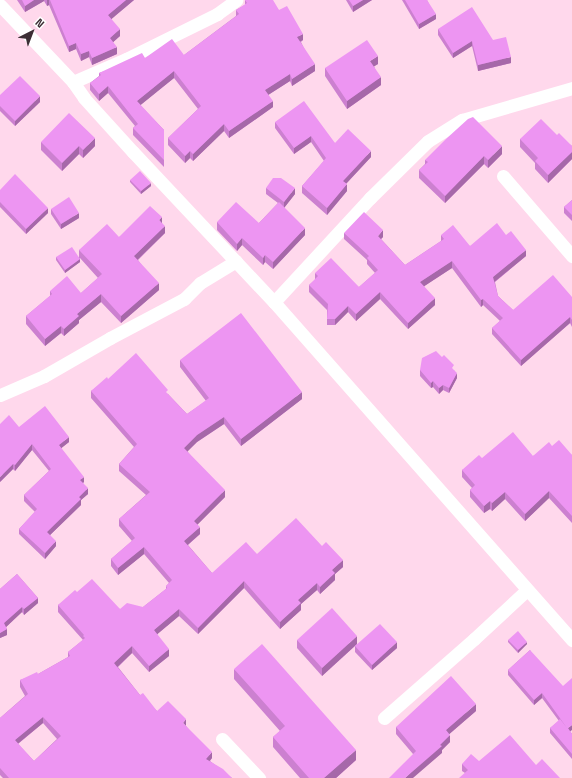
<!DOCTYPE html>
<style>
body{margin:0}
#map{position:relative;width:572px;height:778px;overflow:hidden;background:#ffd8ec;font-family:"Space Grotesk",sans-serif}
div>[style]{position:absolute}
.minor>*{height:13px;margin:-6.5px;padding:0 6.5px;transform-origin:6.5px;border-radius:6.5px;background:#fff}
.wall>*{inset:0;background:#cc80d0}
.shaded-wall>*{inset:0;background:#a668a9}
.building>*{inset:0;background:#ed95f2}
span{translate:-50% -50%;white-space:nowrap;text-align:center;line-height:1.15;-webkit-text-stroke:3.5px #fff;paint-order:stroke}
.north{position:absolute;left:12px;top:12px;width:40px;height:40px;-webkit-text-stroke:3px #fff;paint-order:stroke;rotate:42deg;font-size:11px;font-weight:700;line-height:16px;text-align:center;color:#3c2e35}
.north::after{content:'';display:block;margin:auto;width:14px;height:18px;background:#3c2e35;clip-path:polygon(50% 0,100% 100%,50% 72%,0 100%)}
</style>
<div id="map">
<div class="minor">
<div style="left:0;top:5px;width:106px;rotate:46.5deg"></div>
<div style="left:73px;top:82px;width:19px;rotate:55deg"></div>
<div style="left:84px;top:98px;width:73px;rotate:47.8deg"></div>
<div style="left:133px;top:152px;width:206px;rotate:46.8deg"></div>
<div style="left:274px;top:302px;width:451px;rotate:48.6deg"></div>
<div style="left:73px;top:82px;width:58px;rotate:-23.5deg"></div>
<div style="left:126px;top:59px;width:102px;rotate:-26.3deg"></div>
<div style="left:217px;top:14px;width:24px;rotate:-36deg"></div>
<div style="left:503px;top:176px;width:106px;rotate:49.2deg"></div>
<div style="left:274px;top:302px;width:142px;rotate:-47.3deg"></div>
<div style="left:370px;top:198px;width:81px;rotate:-44.5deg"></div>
<div style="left:428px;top:141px;width:40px;rotate:-32deg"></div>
<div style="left:462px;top:120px;width:115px;rotate:-16.2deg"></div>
<div style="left:0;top:395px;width:48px;rotate:-23.4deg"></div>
<div style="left:44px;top:376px;width:76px;rotate:-29.9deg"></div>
<div style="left:110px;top:338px;width:84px;rotate:-27.8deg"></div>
<div style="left:184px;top:299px;width:23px;rotate:-45deg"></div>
<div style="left:200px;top:283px;width:42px;rotate:-31.4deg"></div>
<div style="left:384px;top:718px;width:120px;rotate:-41.3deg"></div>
<div style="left:474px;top:639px;width:72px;rotate:-42.8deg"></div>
<div style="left:222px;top:739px;width:54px;rotate:46.5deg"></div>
</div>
<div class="wall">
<div style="clip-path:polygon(17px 0,134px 0,111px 19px,120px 36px,113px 42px,117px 54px,92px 65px,89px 57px,81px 61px,76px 49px,69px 52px,49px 5px,47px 6px,44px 1px,25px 12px)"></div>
<div style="clip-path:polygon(245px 0,279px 10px,303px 40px,301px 42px,315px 71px,292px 86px,290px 81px,268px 95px,273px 107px,229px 138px,224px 131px,193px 161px,190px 158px,185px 163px,168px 145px,168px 138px,198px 109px,174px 78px,140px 105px,164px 130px,164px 167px,133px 135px,133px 128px,135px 126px,108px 93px,99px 101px,90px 90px,90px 83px,99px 76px,99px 73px,145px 58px,184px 55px,236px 16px,236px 10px,245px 5px)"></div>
<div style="clip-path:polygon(346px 0,372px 0,353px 12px)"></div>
<div style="clip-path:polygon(402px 0,427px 0,436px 19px,419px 29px)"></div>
<div style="clip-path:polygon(438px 29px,493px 40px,511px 63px,478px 71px,472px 46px,453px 58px,438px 35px)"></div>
<div style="clip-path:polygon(378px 64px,374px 66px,381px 85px,347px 109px,325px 76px,325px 68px)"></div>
<div style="clip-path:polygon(0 95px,40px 102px,15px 126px,0 111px)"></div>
<div style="clip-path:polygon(275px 122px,335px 143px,371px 157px,346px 184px,347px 191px,327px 215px,302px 193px,302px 186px,324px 161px,311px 142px,294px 154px,275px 128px)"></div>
<div style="clip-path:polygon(557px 135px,572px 146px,572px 159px,548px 183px,535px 169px,535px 163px,520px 147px,520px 139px)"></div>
<div style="clip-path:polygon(41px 142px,95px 146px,83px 158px,79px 154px,62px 171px,41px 150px)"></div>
<div style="clip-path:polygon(502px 154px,488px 168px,484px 164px,445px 203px,419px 178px,419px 170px,425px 164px,425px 160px)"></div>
<div style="clip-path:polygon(130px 180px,151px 186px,141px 194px,130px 182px)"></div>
<div style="clip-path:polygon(266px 188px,295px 194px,284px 208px,305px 235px,273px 269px,265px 262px,263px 265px,242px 245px,237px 251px,217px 230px,217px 222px,259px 223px,278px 203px,266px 194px)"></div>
<div style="clip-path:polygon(0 190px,48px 213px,26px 234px,0 207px)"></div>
<div style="clip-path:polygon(572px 200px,572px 221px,564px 213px,564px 207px)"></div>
<div style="clip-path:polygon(51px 209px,79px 218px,61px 229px,51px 214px)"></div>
<div style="clip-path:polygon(162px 223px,165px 233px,138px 260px,159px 290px,121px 323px,101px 302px,79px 320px,79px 323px,64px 336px,61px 333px,45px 346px,26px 324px,26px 316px,50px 296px,50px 291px,81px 293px,98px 278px,80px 258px,80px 262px,65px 273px,56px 260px,56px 257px,79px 257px,79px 250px)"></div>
<div style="clip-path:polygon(344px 233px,383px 237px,381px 239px,405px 265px,441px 241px,441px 235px,470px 246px,506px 235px,526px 256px,495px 282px,498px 296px,513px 310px,572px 297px,572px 327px,570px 323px,521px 366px,492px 334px,492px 328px,500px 321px,483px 305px,481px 307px,452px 268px,424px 286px,435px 305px,408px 329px,380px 299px,356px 321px,348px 312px,335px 325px,327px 325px,327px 310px,309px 292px,309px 285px,315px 280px,315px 273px,359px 287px,375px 273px,367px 264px,367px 260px,344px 239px)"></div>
<div style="clip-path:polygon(evenodd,180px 360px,302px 399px,241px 446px,224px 424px,197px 442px,187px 451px,225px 497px,197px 525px,200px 534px,188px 545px,212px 573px,257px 554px,322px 546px,343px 567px,335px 574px,335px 580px,320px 594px,317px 590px,301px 604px,301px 610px,280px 629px,244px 588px,198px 634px,179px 616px,157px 634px,169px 656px,149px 672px,132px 653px,118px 667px,140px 695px,157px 711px,186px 726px,212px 758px,210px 761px,232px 778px,3px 778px,0 775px,0 718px,25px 696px,20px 687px,20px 680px,38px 674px,68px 657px,68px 652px,83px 640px,58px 612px,58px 605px,77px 592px,120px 609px,143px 607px,166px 589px,166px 586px,169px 583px,144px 554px,118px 575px,111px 566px,111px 559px,132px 541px,119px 526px,119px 519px,146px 495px,119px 471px,119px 464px,134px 447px,91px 398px,91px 391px,108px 379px,168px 394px,187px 414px,206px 401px,180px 367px,180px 360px,43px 723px,57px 739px,34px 761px,18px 744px,43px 723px)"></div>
<div style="clip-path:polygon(420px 370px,454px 370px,457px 378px,449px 393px,443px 390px,439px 394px,433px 387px,431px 388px,420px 376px)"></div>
<div style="clip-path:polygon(19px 427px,69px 442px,61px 448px,84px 482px,83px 483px,88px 494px,81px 500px,81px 505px,50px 535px,56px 546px,45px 559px,19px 534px,19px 529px,35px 512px,24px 501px,24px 495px,49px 471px,32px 450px,15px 471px,13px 469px,0 482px)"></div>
<div style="clip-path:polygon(552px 446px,572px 455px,572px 523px,549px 498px,525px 521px,505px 499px,492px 511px,490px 509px,484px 513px,470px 497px,470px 490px,472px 488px,462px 477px,462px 470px,482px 458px,533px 456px)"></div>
<div style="clip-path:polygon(17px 574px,38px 598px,38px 603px,24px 615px,22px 612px,6px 627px,7px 629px,7px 635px,0 638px,0 589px)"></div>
<div style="clip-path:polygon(297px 640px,357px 644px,322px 676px,297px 648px)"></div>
<div style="clip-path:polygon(508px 640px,527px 644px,518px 653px,508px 642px)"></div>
<div style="clip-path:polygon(355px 646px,397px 648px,372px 670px,355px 652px)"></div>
<div style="clip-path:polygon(530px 650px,570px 731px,572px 734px,572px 759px,550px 733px,550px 728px,559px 721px,542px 698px,534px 705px,508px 675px,508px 670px)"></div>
<div style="clip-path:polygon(234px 669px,356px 760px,336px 778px,300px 778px,273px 747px,273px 737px,280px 731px,234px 679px)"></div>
<div style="clip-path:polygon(476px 711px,449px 734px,450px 742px,442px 750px,442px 753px,413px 754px,396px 734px,396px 727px)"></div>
<div style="clip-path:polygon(479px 761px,536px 765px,465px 773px,462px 771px,462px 764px)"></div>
</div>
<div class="shaded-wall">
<div style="clip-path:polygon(34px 0,44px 0,44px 1px,25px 12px,25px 6px)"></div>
<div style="clip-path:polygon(47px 0,49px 0,49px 5px,47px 6px)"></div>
<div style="clip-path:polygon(126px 0,134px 0,108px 22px,108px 15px)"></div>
<div style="clip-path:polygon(363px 0,372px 0,353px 12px,353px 6px)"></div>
<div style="clip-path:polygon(436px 14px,436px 19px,419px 29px,419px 24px)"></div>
<div style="clip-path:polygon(120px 29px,120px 36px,110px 45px,110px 38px)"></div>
<div style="clip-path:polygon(303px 34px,303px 40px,297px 43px,297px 37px)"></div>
<div style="clip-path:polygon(472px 41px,472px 46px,453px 58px,453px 53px)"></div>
<div style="clip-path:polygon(76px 43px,76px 49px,69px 52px,69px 46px)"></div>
<div style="clip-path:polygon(117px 47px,117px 54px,92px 65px,92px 58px)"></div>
<div style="clip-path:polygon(89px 51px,89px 57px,81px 61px,81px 54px)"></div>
<div style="clip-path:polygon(378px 56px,378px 64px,370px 69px,370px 61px)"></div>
<div style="clip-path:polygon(511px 57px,511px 63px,478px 71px,478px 65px)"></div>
<div style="clip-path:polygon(315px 64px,315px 71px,292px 86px,292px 79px)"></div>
<div style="clip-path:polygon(174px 71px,174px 78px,137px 108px,137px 101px)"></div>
<div style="clip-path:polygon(290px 74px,290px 81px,265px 97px,265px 90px)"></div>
<div style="clip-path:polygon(381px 77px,381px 85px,347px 109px,347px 101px)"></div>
<div style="clip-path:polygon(108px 86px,108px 93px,99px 101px,99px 94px)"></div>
<div style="clip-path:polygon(40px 96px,40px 102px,15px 126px,15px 121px)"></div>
<div style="clip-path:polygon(273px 101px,273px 107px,229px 138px,229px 131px)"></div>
<div style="clip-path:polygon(224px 124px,224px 131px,193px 161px,193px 154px)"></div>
<div style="clip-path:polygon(311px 136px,311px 142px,294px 154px,294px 148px)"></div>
<div style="clip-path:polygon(95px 138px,95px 146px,83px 158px,83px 150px)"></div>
<div style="clip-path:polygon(79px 146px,79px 154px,62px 171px,62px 163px)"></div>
<div style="clip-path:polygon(502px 146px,502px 154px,488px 168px,488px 160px)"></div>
<div style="clip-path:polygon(190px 151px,190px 158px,185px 163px,185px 156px)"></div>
<div style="clip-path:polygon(371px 151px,371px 157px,343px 187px,343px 181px)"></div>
<div style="clip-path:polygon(572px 152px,572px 159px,548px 183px,548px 175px)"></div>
<div style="clip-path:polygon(484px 156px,484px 164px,445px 203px,445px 196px)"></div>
<div style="clip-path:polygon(151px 183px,151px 186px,141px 194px,141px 191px)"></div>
<div style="clip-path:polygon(347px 184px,347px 191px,327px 215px,327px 208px)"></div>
<div style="clip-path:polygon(295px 188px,295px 194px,284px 208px,284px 202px)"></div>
<div style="clip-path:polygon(48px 208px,48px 213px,26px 234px,26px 229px)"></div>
<div style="clip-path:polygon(79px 213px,79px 218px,61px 229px,61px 224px)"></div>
<div style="clip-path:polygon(162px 217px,162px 224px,159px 220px)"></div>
<div style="clip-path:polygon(165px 226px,165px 233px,134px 263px,134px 256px)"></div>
<div style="clip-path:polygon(305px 228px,305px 235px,273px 269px,273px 262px)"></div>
<div style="clip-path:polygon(383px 230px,383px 237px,378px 242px,378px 236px)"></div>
<div style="clip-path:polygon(242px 238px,242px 245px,237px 251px,237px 244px)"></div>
<div style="clip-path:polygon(526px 250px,526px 256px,493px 283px,493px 277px)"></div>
<div style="clip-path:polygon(265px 255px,265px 262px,263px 265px,263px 258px)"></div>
<div style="clip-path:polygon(80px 259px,80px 262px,65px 273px,65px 270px)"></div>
<div style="clip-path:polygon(452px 261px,452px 268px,420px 289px,420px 282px)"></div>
<div style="clip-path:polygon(159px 283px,159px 290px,121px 323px,121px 316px)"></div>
<div style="clip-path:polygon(380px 292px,380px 299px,356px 321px,356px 314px)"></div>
<div style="clip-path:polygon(101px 294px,101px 302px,79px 320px,79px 323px,64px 336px,64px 329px,77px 314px)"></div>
<div style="clip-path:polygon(435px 298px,435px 305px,408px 329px,408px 323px)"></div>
<div style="clip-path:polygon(483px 299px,483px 305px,481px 307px,481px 300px)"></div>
<div style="clip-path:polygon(348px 306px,348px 312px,335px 325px,335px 319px)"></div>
<div style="clip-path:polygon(570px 317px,570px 323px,521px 366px,521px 360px)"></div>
<div style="clip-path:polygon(61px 326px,61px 333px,45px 346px,45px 339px)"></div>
<div style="clip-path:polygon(457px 373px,457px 378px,449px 393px,449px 388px)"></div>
<div style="clip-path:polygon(433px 381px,433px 387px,431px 388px,431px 383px)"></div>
<div style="clip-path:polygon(443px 385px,443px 390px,439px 394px,439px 388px)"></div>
<div style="clip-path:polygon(302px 392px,302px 399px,241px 446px,241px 439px)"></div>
<div style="clip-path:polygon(224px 417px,224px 424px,197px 442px,184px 455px,184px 448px,197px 435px)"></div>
<div style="clip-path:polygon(69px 437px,69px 442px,59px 450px,59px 445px)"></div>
<div style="clip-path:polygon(32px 444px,32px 450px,15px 471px,15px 465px)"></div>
<div style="clip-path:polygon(13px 464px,13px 469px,0 482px,0 477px)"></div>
<div style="clip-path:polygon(84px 477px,84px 482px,80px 485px,80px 480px)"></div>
<div style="clip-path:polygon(88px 488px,88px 494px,81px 500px,81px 505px,47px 538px,47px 532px,79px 497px)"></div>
<div style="clip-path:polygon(225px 490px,225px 497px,194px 528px,194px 521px)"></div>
<div style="clip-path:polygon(549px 491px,549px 498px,525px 521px,525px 514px)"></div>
<div style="clip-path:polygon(505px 492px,505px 499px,492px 511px,492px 503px)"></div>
<div style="clip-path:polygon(490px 501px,490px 509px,484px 513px,484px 506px)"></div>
<div style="clip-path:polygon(200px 527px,200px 534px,184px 548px,184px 541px)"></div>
<div style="clip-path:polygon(56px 541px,56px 546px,45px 559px,45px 553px)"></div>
<div style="clip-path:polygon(144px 547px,144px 554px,118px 575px,118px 568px)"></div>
<div style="clip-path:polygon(343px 560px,343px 567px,335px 574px,335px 580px,320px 594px,320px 587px,332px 570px)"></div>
<div style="clip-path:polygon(244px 581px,244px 588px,198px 634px,198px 628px)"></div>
<div style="clip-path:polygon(317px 583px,317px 590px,301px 604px,301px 610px,280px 629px,280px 622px,298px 600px)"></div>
<div style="clip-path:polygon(38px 598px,38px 603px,24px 615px,24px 609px)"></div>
<div style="clip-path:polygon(22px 607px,22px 612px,4px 629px,4px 623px)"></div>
<div style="clip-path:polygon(179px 609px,179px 616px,154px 637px,154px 630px)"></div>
<div style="clip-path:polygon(7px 629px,7px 635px,0 638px,0 633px)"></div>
<div style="clip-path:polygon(357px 636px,357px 644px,322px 676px,322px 668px)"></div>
<div style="clip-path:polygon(397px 642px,397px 648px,372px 670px,372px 665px)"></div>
<div style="clip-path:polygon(527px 642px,527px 644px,518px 653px,518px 650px)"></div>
<div style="clip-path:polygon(132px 646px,132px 653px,114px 670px,114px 663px)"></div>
<div style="clip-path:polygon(169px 649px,169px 656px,149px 672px,149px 666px)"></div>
<div style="clip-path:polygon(542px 693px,542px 698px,534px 705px,534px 700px)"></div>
<div style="clip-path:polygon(476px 704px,476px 711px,446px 737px,446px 730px)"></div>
<div style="clip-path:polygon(43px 717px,43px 723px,15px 746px,15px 740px)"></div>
<div style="clip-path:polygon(186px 719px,186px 726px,183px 723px)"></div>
<div style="clip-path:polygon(572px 725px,572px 730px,568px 733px,568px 728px)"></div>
<div style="clip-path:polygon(450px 735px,450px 742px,442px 750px,442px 753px,413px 778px,405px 778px)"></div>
<div style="clip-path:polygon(356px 750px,356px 760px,336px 778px,324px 778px)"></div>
<div style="clip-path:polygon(212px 752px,212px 758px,206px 765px,206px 759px)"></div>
</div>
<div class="building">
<div style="clip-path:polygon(22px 0,34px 0,25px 6px)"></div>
<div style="clip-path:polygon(50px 0,126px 0,108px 15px,120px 29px,110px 38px,117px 47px,92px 58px,89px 51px,81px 54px,76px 43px,69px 46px)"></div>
<div style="clip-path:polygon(245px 0,273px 0,279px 10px,287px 6px,303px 34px,297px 37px,315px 64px,292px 79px,290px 74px,265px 90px,273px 101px,229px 131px,224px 124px,193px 154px,190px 151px,185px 156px,168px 138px,201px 106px,174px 71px,137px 101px,164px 130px,164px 160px,133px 128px,138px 124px,108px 86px,99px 94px,90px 83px,101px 75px,99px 73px,142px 53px,145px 58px,172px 39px,184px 55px,239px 14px,236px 10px,247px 3px)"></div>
<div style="clip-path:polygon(349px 0,363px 0,353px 6px)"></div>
<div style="clip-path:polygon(405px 0,427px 0,436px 14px,419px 24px)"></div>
<div style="clip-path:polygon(472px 7px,493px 40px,506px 37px,511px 57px,478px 65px,472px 41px,453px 53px,438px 29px)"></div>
<div style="clip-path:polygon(367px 40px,378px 56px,370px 61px,381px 77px,347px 101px,325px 68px)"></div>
<div style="clip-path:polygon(20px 76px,40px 96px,15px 121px,0 106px,0 95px)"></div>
<div style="clip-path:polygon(304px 101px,335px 143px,348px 129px,371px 151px,343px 181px,347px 184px,327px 208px,302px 186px,326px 158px,311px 136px,294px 148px,275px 122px)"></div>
<div style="clip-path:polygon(69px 113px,95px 138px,83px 150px,79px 146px,62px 163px,41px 142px)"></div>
<div style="clip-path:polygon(473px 117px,502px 146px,488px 160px,484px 156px,445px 196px,419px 170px,428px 162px,425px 160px,446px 139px,468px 119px)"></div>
<div style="clip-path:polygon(541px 119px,557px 135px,559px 133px,572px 146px,572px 152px,548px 175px,535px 161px,538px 158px,520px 139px)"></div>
<div style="clip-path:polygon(140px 171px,151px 183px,141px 191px,130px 180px)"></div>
<div style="clip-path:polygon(15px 174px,48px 208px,26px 229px,0 202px,0 190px)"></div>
<div style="clip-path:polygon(273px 178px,281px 178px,295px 188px,284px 202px,266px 188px)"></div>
<div style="clip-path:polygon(69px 197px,79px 213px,61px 224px,51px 209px)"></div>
<div style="clip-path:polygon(572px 200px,572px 215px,564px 207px)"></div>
<div style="clip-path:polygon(236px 202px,259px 223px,279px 202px,305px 228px,273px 262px,265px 255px,263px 258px,242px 238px,237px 244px,217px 222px)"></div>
<div style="clip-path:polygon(150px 206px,162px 217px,159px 220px,165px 226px,134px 256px,159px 283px,121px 316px,101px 294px,77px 314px,79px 316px,64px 329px,61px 326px,45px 339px,26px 316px,52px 294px,50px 291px,67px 276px,81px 293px,102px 274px,79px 250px,107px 224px,119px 237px)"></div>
<div style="clip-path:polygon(364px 212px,383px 230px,378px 236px,405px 265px,444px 239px,441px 235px,453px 225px,470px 246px,497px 223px,506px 235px,511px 231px,526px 250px,493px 277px,498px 296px,513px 310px,553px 275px,572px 297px,572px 320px,570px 317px,521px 360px,492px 328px,503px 318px,483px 299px,481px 300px,452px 261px,420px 282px,435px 298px,408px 323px,380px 292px,356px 314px,348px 306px,335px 319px,327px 319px,328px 304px,309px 285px,318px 276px,315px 273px,331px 258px,359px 287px,378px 270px,367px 258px,369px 256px,344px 233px)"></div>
<div style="clip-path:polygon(72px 247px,80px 259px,65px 270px,56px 257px)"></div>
<div style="clip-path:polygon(evenodd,241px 313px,302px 392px,241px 439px,224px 417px,197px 435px,184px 448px,225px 490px,194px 521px,200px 527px,184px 541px,212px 573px,246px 542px,257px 554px,296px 518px,322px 546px,326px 542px,343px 560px,332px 570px,335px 573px,320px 587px,317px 583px,298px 600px,301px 603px,280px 622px,244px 581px,198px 628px,179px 609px,154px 630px,169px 649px,149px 666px,132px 646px,114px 663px,140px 695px,143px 693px,157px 711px,168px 701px,186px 719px,183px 723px,212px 752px,206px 759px,223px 769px,232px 778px,9px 778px,0 768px,0 718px,28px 694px,20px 680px,37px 672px,38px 674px,70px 656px,68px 652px,85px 638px,83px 636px,84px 635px,58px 605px,75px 590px,77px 592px,92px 579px,120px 609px,127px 603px,143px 607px,167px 588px,166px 586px,172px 580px,144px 547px,118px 568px,111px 559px,135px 538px,119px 519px,150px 492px,119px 464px,137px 444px,91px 391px,107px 377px,108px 379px,136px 353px,168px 390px,166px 392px,187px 414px,209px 398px,180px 360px,241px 313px,43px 717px,61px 736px,34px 761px,15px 740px,43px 717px)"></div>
<div style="clip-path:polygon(436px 351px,442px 357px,444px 355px,454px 365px,452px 368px,457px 373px,449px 388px,443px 385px,439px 388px,433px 381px,431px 383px,420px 370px,422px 358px)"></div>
<div style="clip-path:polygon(45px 406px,69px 437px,59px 445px,84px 477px,80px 480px,88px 488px,79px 497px,81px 499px,47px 532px,56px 541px,45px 553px,19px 529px,37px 509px,24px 495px,51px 469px,32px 444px,15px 465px,13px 464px,0 477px,0 424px,9px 415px,19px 427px)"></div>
<div style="clip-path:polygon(513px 432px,533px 456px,549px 442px,552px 446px,559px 440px,572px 455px,572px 516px,549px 491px,525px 514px,505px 492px,492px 503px,490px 501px,484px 506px,470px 490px,475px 485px,462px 470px,479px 455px,482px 458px)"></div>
<div style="clip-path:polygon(17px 574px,38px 598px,24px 609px,22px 607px,4px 623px,7px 629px,0 633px,0 589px)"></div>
<div style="clip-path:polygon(332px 608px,357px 636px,322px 668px,297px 640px)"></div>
<div style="clip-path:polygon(380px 624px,397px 642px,372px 665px,355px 646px)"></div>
<div style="clip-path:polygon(518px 631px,527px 642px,518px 650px,508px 640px)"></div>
<div style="clip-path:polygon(262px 644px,356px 750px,324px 778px,309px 778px,273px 737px,285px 726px,234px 669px)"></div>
<div style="clip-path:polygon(530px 650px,563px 686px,572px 678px,572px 725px,568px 728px,572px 734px,572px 754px,550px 728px,560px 719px,567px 728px,542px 693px,534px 700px,508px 670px)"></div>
<div style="clip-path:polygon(451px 676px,476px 704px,446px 730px,450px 735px,440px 745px,442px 746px,405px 778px,389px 778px,416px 751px,396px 727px)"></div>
<div style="clip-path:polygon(510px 735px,536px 765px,542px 759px,560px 778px,459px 778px,468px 770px,462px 764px,471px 754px,479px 761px)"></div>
</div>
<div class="north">N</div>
</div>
